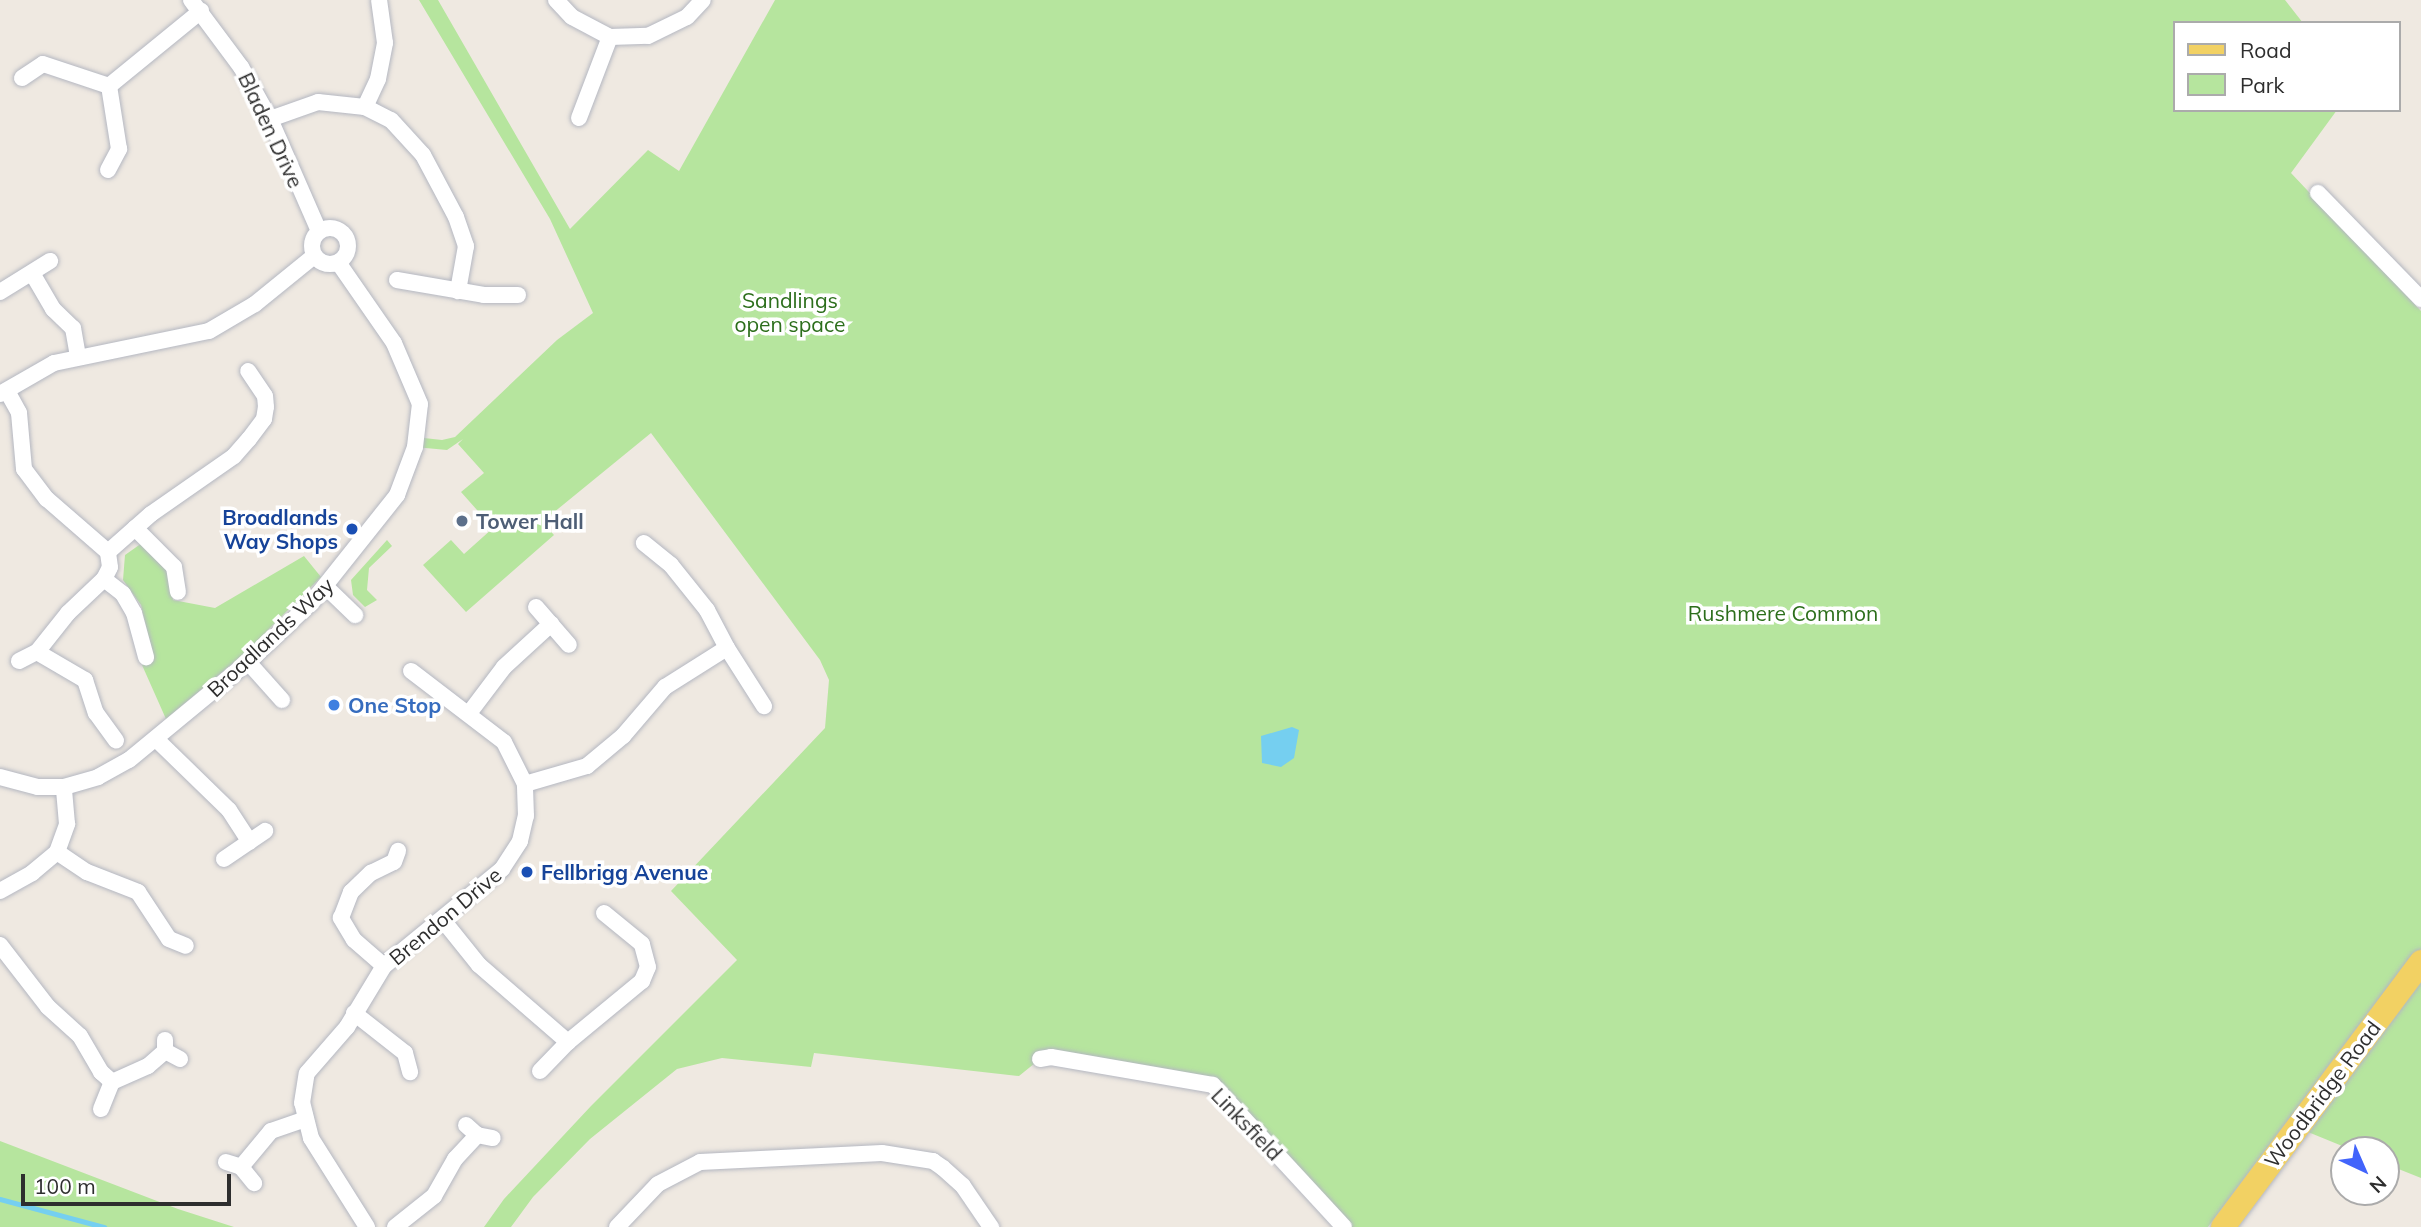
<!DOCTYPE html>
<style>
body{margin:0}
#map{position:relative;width:2421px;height:1227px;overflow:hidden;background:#efe9e1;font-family:Mulish,sans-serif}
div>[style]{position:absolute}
.green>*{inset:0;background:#b6e59e}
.water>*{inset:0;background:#75cff0}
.stream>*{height:4.5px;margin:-2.25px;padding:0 2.25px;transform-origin:2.25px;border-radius:2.25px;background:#75cff0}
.roads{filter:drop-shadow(0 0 2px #b4b7c1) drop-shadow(0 0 2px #b4b7c1)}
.minor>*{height:16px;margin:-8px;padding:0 8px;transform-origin:8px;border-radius:8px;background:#fff}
.minor>.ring{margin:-8px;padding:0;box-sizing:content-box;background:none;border:16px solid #fff;border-radius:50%}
.primary>*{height:24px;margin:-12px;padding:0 12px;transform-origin:12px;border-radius:12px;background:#f2d163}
.dots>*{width:19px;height:19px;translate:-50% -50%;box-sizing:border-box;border:4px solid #fff;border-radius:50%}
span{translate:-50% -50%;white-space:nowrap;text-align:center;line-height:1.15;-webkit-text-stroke:7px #fff;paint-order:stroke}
.street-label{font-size:21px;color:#2e2e2e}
.park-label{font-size:21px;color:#2c6e1b}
.transit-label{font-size:21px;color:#164399;font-weight:700}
.right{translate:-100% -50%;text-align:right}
.left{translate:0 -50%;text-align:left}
.service-label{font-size:21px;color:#4e5e75;font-weight:700}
.shop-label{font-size:21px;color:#366cbe;font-weight:700}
.legend{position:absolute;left:2173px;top:21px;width:228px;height:91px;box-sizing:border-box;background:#fff;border:2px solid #ababab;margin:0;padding:9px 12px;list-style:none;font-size:21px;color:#2e2e2e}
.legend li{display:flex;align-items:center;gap:14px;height:35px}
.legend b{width:35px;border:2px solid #ababab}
.north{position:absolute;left:2330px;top:1136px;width:70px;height:70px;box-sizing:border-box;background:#fff;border:2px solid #ababab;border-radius:50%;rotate:136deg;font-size:19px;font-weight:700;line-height:28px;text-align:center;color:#2e2e2e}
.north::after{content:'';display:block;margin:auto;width:24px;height:32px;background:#4264fb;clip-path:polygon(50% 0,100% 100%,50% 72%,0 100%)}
.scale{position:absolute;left:21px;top:1174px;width:210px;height:32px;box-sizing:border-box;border:4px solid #2e2e2e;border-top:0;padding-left:9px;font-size:21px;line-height:24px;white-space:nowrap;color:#2e2e2e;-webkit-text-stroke:5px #fff;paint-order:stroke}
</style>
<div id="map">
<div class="green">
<div style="clip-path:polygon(419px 0,438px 0,570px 229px,648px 150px,679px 171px,775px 0,2285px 0,2303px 23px,2174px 23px,2174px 110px,2337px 110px,2291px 173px,2421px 311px,2421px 1178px,2386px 1164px,2386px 1150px,2352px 1150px,2286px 1123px,2208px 1227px,1344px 1227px,1213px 1085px,1040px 1059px,1019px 1076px,814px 1053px,811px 1067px,722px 1058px,677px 1069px,590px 1139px,533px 1197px,511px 1227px,484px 1227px,504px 1199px,591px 1106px,737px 960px,671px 891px,825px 728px,829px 680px,820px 660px,651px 433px,542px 522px,554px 535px,466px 612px,423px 565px,451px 540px,464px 554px,493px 528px,461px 492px,484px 473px,458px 444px,463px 439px,447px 450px,415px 447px,415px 437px,442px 440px,455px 437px,557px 340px,593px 313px,550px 219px)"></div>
<div style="clip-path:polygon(387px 540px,392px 546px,369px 568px,367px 590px,377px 600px,365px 607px,353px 595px,351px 580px)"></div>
<div style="clip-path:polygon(142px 543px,168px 569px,173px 600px,215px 608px,304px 556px,321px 577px,246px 652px,166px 719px,142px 665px,154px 661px,141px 605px,123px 580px,125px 555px)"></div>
<div style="clip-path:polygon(0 1141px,178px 1209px,234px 1227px,0 1227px)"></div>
</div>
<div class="water">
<div style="clip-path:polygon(1292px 727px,1299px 730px,1294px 758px,1281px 767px,1262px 763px,1261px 736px)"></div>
</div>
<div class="stream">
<div style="left:0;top:1199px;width:108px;rotate:15.1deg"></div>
</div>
<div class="roads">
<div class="minor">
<div style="left:191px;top:0;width:84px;rotate:53.3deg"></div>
<div style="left:241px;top:67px;width:60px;rotate:60.9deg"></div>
<div style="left:270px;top:119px;width:122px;rotate:66.4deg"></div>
<div style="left:556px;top:0;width:23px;rotate:47deg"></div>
<div style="left:572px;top:17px;width:43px;rotate:27.8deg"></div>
<div style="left:610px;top:37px;width:38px;rotate:-2deg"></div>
<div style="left:648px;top:36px;width:43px;rotate:-26deg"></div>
<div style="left:687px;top:17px;width:23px;rotate:-47deg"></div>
<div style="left:22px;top:78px;width:25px;rotate:-34deg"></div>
<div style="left:43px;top:64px;width:70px;rotate:18.4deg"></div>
<div style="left:109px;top:86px;width:119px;rotate:-39.2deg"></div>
<div style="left:365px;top:107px;width:31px;rotate:-65deg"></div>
<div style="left:378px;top:79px;width:37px;rotate:-79deg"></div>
<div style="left:385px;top:43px;width:43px;rotate:-97.9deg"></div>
<div style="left:579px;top:118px;width:87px;rotate:-69.1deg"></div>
<div style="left:270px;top:119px;width:51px;rotate:-19.5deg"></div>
<div style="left:318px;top:102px;width:47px;rotate:6.1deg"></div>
<div style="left:365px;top:107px;width:29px;rotate:27deg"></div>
<div style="left:391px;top:120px;width:47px;rotate:47.6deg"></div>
<div style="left:423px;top:155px;width:70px;rotate:62deg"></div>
<div style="left:456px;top:217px;width:31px;rotate:71deg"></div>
<div style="left:466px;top:246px;width:46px;rotate:100.1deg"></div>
<div style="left:108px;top:170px;width:24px;rotate:-62deg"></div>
<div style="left:119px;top:149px;width:64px;rotate:-99deg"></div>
<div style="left:2318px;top:193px;width:148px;rotate:45.8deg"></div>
<div class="ring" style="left:312px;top:228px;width:20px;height:20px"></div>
<div style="left:32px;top:273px;width:42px;rotate:59.7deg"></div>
<div style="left:53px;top:309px;width:28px;rotate:44deg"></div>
<div style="left:73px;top:328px;width:28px;rotate:80deg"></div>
<div style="left:397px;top:280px;width:88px;rotate:9.8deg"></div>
<div style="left:484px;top:295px;width:34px"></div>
<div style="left:0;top:292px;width:59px;rotate:-31.8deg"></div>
<div style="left:7px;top:391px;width:25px;rotate:61deg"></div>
<div style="left:19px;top:413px;width:56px;rotate:84.9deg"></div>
<div style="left:24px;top:469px;width:38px;rotate:53deg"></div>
<div style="left:47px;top:499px;width:81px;rotate:41deg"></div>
<div style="left:108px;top:552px;width:57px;rotate:-41.5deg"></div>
<div style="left:151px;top:514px;width:101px;rotate:-34.9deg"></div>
<div style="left:234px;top:456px;width:23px;rotate:-49deg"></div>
<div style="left:249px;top:439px;width:25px;rotate:-53deg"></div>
<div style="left:264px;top:419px;width:12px;rotate:-81deg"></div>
<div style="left:266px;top:407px;width:11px;rotate:-95deg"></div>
<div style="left:265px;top:396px;width:30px;rotate:-124deg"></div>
<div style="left:0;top:394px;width:62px;rotate:-29.9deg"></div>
<div style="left:54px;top:363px;width:158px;rotate:-11.7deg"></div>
<div style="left:209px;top:331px;width:53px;rotate:-30.4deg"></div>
<div style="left:255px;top:304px;width:76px;rotate:-39.1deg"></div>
<div style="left:135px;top:528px;width:55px;rotate:45deg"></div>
<div style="left:174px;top:567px;width:25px;rotate:81deg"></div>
<div style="left:104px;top:579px;width:24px;rotate:38deg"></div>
<div style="left:123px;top:594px;width:22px;rotate:60deg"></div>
<div style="left:134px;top:613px;width:46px;rotate:74.7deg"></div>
<div style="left:325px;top:586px;width:42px;rotate:44deg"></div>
<div style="left:536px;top:607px;width:50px;rotate:49deg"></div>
<div style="left:727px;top:648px;width:69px;rotate:57.5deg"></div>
<div style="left:37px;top:652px;width:56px;rotate:30.3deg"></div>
<div style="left:85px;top:680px;width:35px;rotate:72deg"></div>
<div style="left:96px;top:713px;width:34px;rotate:54deg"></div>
<div style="left:19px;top:661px;width:20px;rotate:-27deg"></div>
<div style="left:37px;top:652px;width:50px;rotate:-51.5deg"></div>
<div style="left:68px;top:613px;width:50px;rotate:-43.4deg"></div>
<div style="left:104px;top:579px;width:13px;rotate:-63deg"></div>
<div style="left:110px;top:567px;width:15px;rotate:-98deg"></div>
<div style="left:248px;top:662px;width:51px;rotate:48.2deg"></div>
<div style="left:470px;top:712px;width:56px;rotate:-52.9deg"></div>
<div style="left:504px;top:667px;width:64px;rotate:-42.5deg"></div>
<div style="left:156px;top:739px;width:102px;rotate:44.2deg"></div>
<div style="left:229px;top:810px;width:38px;rotate:57deg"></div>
<div style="left:0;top:777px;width:39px;rotate:15deg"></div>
<div style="left:38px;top:787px;width:26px"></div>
<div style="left:64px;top:787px;width:35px;rotate:-16deg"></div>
<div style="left:98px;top:777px;width:35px;rotate:-29deg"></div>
<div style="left:129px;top:760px;width:154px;rotate:-39.5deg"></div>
<div style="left:248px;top:662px;width:88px;rotate:-43.2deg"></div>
<div style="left:312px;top:602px;width:137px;rotate:-51.5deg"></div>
<div style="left:397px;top:495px;width:51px;rotate:-69.4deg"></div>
<div style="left:415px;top:447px;width:43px;rotate:-83.4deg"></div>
<div style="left:420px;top:404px;width:66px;rotate:-113.1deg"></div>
<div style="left:394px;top:343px;width:98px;rotate:-124.7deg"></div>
<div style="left:525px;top:784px;width:65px;rotate:-16.2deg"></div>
<div style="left:587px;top:766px;width:47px;rotate:-39.8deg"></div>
<div style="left:623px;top:736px;width:65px;rotate:-49.4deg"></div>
<div style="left:665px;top:687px;width:73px;rotate:-32.2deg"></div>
<div style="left:727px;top:648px;width:43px;rotate:-117.8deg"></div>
<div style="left:707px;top:610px;width:58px;rotate:-128.7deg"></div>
<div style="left:671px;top:565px;width:35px;rotate:-141deg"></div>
<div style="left:57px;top:852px;width:36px;rotate:34deg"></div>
<div style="left:87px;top:872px;width:55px;rotate:21.4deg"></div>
<div style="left:138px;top:892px;width:56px;rotate:56.6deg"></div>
<div style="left:224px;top:859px;width:50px;rotate:-34.3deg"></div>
<div style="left:0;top:891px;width:37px;rotate:-29deg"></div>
<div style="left:32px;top:873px;width:33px;rotate:-40deg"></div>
<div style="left:57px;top:852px;width:30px;rotate:-70deg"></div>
<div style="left:67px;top:824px;width:37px;rotate:-95deg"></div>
<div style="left:442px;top:919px;width:59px;rotate:51.2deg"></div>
<div style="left:479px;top:965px;width:118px;rotate:40.9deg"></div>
<div style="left:568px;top:1042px;width:96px;rotate:-39.5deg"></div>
<div style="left:642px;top:981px;width:15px;rotate:-67deg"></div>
<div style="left:648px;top:967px;width:24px;rotate:-105deg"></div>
<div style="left:642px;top:944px;width:49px;rotate:-140.8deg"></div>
<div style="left:169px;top:939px;width:18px;rotate:22deg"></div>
<div style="left:0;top:945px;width:78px;rotate:52.3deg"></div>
<div style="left:48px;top:1007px;width:43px;rotate:42.2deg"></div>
<div style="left:80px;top:1036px;width:42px;rotate:59.7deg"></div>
<div style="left:101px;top:1072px;width:15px;rotate:42deg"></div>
<div style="left:112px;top:1082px;width:39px;rotate:-24deg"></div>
<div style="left:148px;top:1066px;width:23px;rotate:-41deg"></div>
<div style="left:384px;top:966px;width:40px;rotate:-139deg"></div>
<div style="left:354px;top:940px;width:26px;rotate:-121deg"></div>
<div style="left:341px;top:918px;width:28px;rotate:-69deg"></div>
<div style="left:351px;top:892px;width:28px;rotate:-44deg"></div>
<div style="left:371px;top:873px;width:25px;rotate:-26deg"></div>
<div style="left:394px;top:862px;width:12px;rotate:-70deg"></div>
<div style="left:354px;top:1013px;width:65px;rotate:38.1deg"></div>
<div style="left:405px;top:1053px;width:20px;rotate:75deg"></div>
<div style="left:165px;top:1040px;width:11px;rotate:90deg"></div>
<div style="left:165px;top:1051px;width:17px;rotate:28deg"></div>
<div style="left:1040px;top:1059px;width:11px;rotate:-10deg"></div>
<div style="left:1051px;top:1057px;width:164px;rotate:9.8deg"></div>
<div style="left:1213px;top:1085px;width:193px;rotate:47.3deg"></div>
<div style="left:540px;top:1071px;width:40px;rotate:-46deg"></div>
<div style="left:101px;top:1109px;width:29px;rotate:-68deg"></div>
<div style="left:466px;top:1125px;width:15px;rotate:42deg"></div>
<div style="left:477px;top:1135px;width:16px;rotate:11deg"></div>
<div style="left:226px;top:1162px;width:16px;rotate:18deg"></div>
<div style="left:241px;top:1167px;width:21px;rotate:51deg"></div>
<div style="left:241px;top:1167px;width:47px;rotate:-50.2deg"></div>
<div style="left:271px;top:1131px;width:36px;rotate:-19deg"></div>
<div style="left:367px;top:1227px;width:105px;rotate:-122.2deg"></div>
<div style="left:311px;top:1138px;width:36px;rotate:-104deg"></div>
<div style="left:302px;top:1103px;width:30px;rotate:-81deg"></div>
<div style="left:307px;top:1073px;width:61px;rotate:-49deg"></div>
<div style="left:347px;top:1027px;width:71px;rotate:-58.8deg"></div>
<div style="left:384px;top:966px;width:153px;rotate:-39.4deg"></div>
<div style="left:502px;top:869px;width:33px;rotate:-57deg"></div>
<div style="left:520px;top:841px;width:26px;rotate:-77deg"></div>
<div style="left:526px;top:816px;width:32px;rotate:-92deg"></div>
<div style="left:525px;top:784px;width:47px;rotate:-116.6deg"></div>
<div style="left:504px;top:742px;width:117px;rotate:-142.6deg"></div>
<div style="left:395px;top:1227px;width:50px;rotate:-38.5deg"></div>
<div style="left:434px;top:1196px;width:43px;rotate:-60.4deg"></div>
<div style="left:455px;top:1159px;width:33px;rotate:-47deg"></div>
<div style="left:617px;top:1227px;width:59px;rotate:-46.4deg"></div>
<div style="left:658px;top:1184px;width:47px;rotate:-27.6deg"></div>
<div style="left:700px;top:1162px;width:182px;rotate:-2.8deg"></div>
<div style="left:882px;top:1153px;width:52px;rotate:8.9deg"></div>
<div style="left:933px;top:1161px;width:12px;rotate:35deg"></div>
<div style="left:943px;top:1168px;width:27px;rotate:42deg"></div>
<div style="left:963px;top:1186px;width:50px;rotate:55.7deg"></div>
</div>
<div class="primary">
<div style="left:2223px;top:1227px;width:331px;rotate:-53.2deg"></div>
</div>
</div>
<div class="dots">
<div style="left:462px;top:521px;background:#5c6f8a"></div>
<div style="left:352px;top:529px;background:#1a4fb4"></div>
<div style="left:334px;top:705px;background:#3f7fe0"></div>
<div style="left:527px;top:872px;background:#1a4fb4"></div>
</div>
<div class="street-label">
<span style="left:271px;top:130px;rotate:65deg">Bladen Drive</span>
<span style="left:270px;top:637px;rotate:-43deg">Broadlands Way</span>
<span style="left:445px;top:916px;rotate:-40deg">Brendon Drive</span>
<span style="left:2322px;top:1094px;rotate:-53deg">Woodbridge Road</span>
<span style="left:1247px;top:1124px;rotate:46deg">Linksfield</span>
</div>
<div class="park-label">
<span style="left:790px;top:312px">Sandlings<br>open space</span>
<span style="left:1783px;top:613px">Rushmere Common</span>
</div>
<div class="transit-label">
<span class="right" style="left:338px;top:529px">Broadlands<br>Way Shops</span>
<span class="left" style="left:541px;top:872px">Fellbrigg Avenue</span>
</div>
<div class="service-label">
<span class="left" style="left:476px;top:521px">Tower Hall</span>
</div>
<div class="shop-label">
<span class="left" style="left:348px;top:705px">One Stop</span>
</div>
<ul class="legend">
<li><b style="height:9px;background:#f2d163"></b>Road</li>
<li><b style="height:19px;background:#b6e59e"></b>Park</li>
</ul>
<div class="north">N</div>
<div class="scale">100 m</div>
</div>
